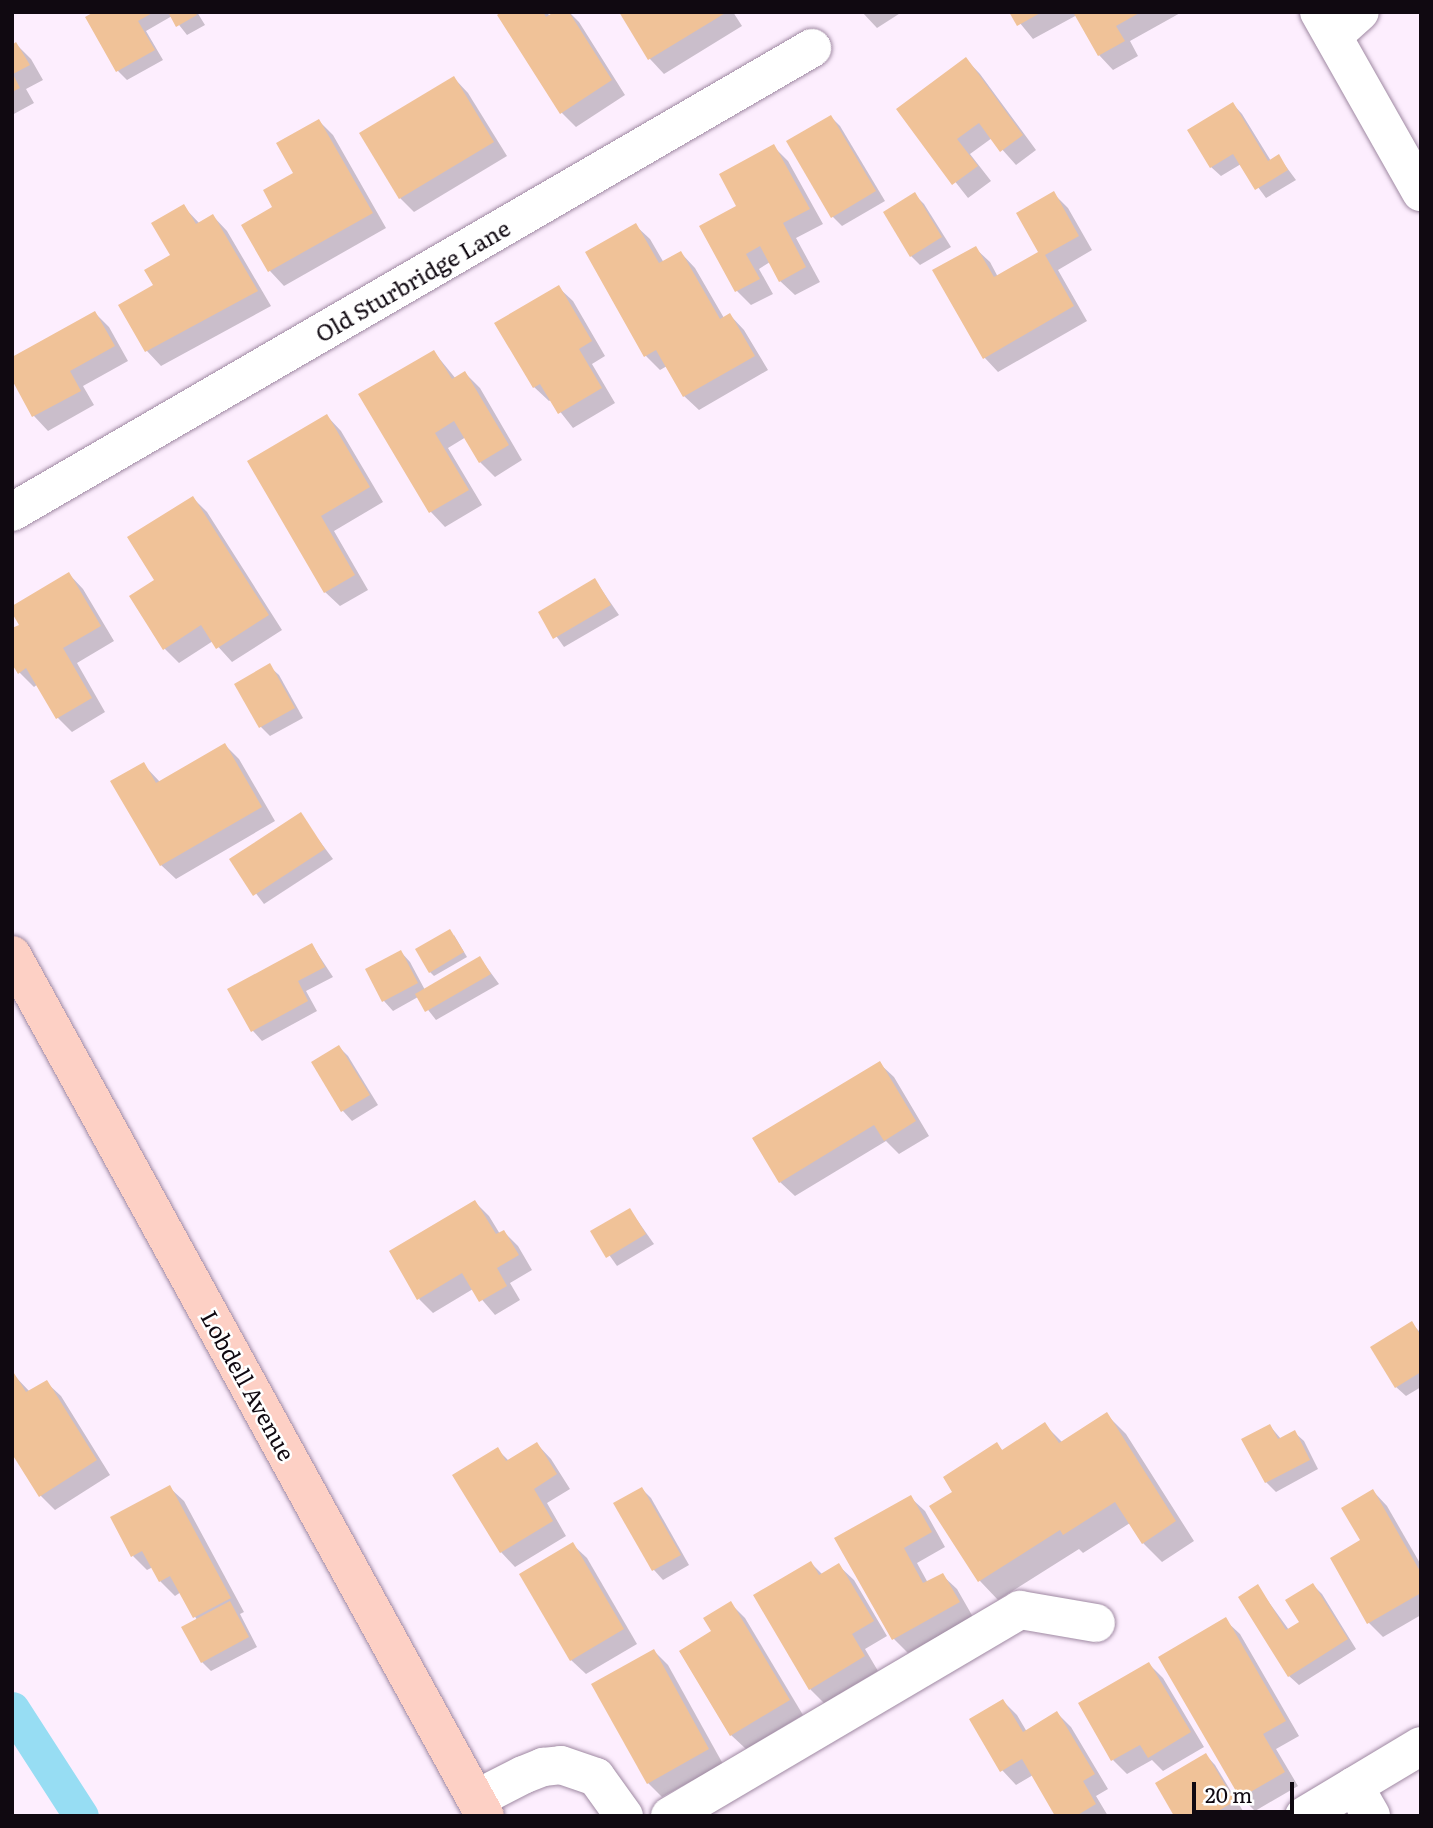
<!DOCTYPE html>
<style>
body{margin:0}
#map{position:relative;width:1433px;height:1828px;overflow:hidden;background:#fdeefe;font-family:Literata,serif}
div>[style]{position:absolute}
.shadow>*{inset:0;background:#0003}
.canal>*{height:35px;margin:-17.5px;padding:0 17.5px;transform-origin:17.5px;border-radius:17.5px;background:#97ddf3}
.building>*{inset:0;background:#f0c298}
.roads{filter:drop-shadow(0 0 2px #9f89a2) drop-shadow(0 0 2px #9f89a2)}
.minor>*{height:38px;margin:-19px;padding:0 19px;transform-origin:19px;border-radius:19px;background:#fff}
.major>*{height:38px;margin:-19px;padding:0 19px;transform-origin:19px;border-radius:19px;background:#fdd0c5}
span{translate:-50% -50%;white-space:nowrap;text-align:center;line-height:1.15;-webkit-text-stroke:5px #fff;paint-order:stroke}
.street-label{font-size:23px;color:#100911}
.frame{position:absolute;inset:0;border:14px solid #100911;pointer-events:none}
.scale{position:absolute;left:1192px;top:1782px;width:102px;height:32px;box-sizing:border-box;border:4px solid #100911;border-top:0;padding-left:9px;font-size:21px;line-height:24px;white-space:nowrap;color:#100911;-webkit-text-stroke:5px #fff;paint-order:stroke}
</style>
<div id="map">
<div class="shadow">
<div style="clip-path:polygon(97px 12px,197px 12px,205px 25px,187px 35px,172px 16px,146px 31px,163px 60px,127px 80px,118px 71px)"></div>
<div style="clip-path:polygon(505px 12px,547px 12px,550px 17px,569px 12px,579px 22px,625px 95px,576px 127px,562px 113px)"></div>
<div style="clip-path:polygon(621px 12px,733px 12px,742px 26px,664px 74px,650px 59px)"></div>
<div style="clip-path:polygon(862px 12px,902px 12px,877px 28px)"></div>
<div style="clip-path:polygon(1011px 12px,1182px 12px,1130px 41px,1138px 56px,1113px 70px,1099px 55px,1077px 15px,1033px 39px)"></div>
<div style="clip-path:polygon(16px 44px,31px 59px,43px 80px,26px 89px,34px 103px,12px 115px,12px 47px)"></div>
<div style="clip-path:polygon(966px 59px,980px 74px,1036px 150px,1016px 165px,992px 138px,970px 154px,991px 181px,968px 198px,898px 109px)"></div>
<div style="clip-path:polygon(454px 78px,468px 93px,507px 156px,414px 212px,400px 198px)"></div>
<div style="clip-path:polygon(1233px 104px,1242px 114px,1271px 161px,1279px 157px,1296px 180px,1266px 198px,1241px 164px,1221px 176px,1211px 167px)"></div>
<div style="clip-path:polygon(831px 117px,840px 126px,885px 201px,842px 226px,833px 217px)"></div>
<div style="clip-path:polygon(319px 121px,333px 135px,386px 228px,284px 286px,270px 271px,244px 225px,275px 207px,296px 173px)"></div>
<div style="clip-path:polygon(774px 147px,788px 161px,823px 224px,796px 238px,820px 282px,795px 295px,780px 281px,770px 262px,759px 269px,773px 294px,751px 305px,737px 291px,738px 206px)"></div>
<div style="clip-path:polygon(1053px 193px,1068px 208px,1092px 250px,1058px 270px,1087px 321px,998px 372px,984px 357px,975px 248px,990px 262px,998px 277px,1041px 252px)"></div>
<div style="clip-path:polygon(915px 195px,924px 204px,951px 247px,920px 265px,911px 256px)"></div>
<div style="clip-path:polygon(183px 206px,200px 224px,213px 216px,227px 231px,271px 306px,161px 366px,147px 351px,120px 306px,155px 286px,172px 256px)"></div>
<div style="clip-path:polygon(635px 225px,650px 239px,664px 263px,681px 253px,695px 268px,724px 318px,730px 315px,744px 330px,768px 370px,699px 410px,684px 396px,667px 366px,660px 370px,646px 356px)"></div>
<div style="clip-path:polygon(558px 287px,573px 301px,605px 356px,592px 364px,615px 403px,573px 428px,551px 400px,549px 401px,534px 387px)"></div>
<div style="clip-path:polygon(95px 313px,109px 327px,128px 361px,83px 386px,94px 405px,48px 431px,34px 416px,12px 377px)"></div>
<div style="clip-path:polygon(434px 352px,456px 379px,465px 373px,480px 388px,522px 460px,495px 477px,480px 462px,466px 437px,448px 448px,482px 505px,445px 527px,431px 512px,361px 395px)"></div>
<div style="clip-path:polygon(327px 416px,341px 431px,383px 502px,334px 531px,368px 590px,340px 606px,325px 592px,250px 461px)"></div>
<div style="clip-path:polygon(193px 498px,207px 512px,282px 630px,232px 662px,213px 641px,179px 663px,165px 649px,157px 580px)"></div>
<div style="clip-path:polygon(69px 574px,83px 589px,114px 641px,77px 663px,105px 712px,72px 732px,58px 718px,38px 684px,34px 687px,19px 672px,21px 625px)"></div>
<div style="clip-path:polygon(595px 580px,619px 615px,564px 647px,540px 613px)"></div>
<div style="clip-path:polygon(269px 666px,279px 675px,303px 718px,270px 736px,261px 727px)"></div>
<div style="clip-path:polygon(225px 745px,239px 759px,275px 821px,176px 879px,161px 865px,143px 764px,160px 782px)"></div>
<div style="clip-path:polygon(300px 815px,333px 859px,264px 904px,231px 860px)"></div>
<div style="clip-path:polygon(454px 935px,467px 957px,434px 976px,430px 972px)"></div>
<div style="clip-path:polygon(312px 945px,333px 977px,306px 991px,317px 1011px,262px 1041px,253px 1031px,230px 989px)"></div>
<div style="clip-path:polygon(401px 952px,410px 962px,425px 990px,480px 958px,499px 984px,436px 1020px,418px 997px,393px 1011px,384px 1001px,367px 970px)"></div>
<div style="clip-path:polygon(339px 1047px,348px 1056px,378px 1105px,352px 1121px,343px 1111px,313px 1063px)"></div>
<div style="clip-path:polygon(879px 1063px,894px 1077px,929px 1136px,899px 1154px,886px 1141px,795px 1196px,780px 1182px)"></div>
<div style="clip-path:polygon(475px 1202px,489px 1216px,500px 1234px,504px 1232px,518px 1246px,532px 1270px,510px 1283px,520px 1300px,495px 1315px,473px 1289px,433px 1313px,419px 1299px)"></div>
<div style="clip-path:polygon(630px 1210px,654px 1244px,617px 1266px,593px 1232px)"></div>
<div style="clip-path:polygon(1411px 1323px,1421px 1333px,1421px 1387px,1406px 1396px,1396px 1387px)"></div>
<div style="clip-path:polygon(12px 1373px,30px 1392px,46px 1382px,61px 1396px,110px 1475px,55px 1510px,41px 1496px)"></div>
<div style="clip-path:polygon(1107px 1415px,1126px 1434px,1194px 1541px,1162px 1562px,1143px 1543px,1130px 1523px,1083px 1553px,1079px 1549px,998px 1600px,980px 1581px,955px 1492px,997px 1445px,1003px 1451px,1045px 1425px,1063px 1443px)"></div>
<div style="clip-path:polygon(1270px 1426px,1281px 1439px,1294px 1432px,1304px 1441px,1318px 1469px,1276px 1492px,1266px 1482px)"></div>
<div style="clip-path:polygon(537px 1444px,551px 1459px,570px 1489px,547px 1503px,566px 1536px,515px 1567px,501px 1552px,498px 1450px,509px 1461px)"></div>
<div style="clip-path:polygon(169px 1487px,184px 1501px,244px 1612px,240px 1614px,257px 1647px,211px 1671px,202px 1662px,197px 1620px,181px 1592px,175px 1596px,160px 1581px,153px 1567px,147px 1570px,133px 1556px)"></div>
<div style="clip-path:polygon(642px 1489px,651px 1498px,689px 1565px,663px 1580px,654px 1570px,616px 1503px)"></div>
<div style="clip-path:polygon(1373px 1491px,1387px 1506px,1421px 1565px,1421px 1615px,1383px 1637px,1369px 1623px,1362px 1541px)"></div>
<div style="clip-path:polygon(910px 1497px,925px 1511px,945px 1547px,917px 1563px,928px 1583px,942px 1575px,957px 1589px,973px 1617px,908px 1653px,894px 1639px,836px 1539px)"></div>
<div style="clip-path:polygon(572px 1544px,587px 1558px,637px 1644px,586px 1674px,571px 1660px)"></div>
<div style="clip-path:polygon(811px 1563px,823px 1575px,839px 1566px,854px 1580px,887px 1636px,865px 1649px,878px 1671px,824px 1703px,810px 1689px)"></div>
<div style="clip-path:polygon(1313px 1585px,1322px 1594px,1356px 1649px,1299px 1685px,1289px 1676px,1258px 1587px,1289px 1630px,1301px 1623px)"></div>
<div style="clip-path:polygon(731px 1604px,745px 1618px,803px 1715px,746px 1749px,731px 1735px)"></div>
<div style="clip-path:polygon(1225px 1620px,1240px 1634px,1299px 1736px,1276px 1749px,1298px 1786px,1255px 1811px,1241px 1797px)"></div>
<div style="clip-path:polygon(654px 1651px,668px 1665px,723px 1764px,662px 1797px,648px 1783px)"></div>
<div style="clip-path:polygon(1149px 1664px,1163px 1678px,1204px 1747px,1163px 1771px,1152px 1760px,1127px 1774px,1113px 1760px)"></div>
<div style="clip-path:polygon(1003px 1701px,1017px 1715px,1027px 1732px,1057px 1713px,1071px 1727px,1108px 1789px,1096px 1796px,1108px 1816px,1057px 1816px,1033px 1775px,1016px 1785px,1002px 1770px)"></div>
<div style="clip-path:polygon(1206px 1755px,1215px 1765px,1243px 1811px,1235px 1816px,1176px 1816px)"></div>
</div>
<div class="canal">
<div style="left:12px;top:1709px;width:127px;rotate:57.2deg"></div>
</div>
<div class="building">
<div style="clip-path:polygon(94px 12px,154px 12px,138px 21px,155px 50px,116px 72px,85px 17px)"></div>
<div style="clip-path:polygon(168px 12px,195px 12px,197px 15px,176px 27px)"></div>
<div style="clip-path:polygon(501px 12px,543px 12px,546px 17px,554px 12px,569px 12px,612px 80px,560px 114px,497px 15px)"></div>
<div style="clip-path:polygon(619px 12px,727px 12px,648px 60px)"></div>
<div style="clip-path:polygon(1009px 12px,1042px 12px,1017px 26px)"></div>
<div style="clip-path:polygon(1073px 12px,1141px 12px,1116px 26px,1125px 41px,1098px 56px)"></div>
<div style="clip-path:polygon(16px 42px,30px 65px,13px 74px,20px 88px,12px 92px,12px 45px)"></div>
<div style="clip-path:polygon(966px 57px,1023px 135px,1000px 152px,979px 123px,957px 139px,978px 166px,952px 185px,896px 109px)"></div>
<div style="clip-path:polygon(454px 76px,494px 142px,399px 199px,359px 133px)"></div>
<div style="clip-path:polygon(1233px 102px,1268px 161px,1279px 154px,1288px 170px,1255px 190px,1233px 154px,1210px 168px,1187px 130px)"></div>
<div style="clip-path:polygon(831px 115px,876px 191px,831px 218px,786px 141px)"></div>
<div style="clip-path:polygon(319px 119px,373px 213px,268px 272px,241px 225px,272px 207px,263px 190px,293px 173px,276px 143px)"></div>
<div style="clip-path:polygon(774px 144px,810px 209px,783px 223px,806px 267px,779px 282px,760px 246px,746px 254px,760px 279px,735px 292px,699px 226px,736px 206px,719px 174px)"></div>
<div style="clip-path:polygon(1054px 191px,1079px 236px,1045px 255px,1074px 306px,983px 359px,932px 270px,976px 246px,994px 277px,1038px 252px,1016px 213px)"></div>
<div style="clip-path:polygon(915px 192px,942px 237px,910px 257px,883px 212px)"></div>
<div style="clip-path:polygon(184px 204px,196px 224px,213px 214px,258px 291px,145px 352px,118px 305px,153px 285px,144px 270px,170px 255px,151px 223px)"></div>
<div style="clip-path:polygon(636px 223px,659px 263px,681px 251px,720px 319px,730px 313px,755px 356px,683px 397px,656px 350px,644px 357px,585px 252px)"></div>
<div style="clip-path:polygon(559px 285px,592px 341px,579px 349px,602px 388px,558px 414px,540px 384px,533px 388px,494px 323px)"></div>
<div style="clip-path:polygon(95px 311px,115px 346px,70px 371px,81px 391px,32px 417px,12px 380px,12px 357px)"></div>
<div style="clip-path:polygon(434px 350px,452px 379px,465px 371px,509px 445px,479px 463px,454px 421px,435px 433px,469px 490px,429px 513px,358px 394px)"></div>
<div style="clip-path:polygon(327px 414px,370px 487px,321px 516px,355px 575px,324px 593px,247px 461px)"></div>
<div style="clip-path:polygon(193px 496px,269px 615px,216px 649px,201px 625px,163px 650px,129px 596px,154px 580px,127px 537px)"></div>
<div style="clip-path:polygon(69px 572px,101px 626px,63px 648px,92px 698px,56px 719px,26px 668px,18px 674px,12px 664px,12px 628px,19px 625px,12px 613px,12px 606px)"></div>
<div style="clip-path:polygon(595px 578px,611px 605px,553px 639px,538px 612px)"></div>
<div style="clip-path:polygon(270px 663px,295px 708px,259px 728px,234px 684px)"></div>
<div style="clip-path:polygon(225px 743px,262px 807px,160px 866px,110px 781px,144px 762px,156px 783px)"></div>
<div style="clip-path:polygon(301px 812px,325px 849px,253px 896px,229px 859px)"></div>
<div style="clip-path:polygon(450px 929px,464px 952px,429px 973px,415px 949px)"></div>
<div style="clip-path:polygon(312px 943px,325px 967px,298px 981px,308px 1001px,251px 1032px,227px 989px)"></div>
<div style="clip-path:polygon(401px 950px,418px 983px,382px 1002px,365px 969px)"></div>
<div style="clip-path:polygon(480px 956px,491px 974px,425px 1012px,415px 994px)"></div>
<div style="clip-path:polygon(339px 1045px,370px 1095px,341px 1112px,311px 1062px)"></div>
<div style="clip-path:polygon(880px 1061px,916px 1121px,884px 1141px,874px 1125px,779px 1183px,752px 1138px)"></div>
<div style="clip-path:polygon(475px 1200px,496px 1234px,504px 1230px,519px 1255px,497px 1268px,507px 1286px,479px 1302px,462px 1273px,417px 1300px,389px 1251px)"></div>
<div style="clip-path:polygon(630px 1208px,646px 1234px,606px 1258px,590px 1231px)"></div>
<div style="clip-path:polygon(1412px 1321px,1421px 1336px,1421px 1372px,1395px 1388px,1370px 1347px)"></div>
<div style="clip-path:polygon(12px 1370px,26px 1392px,47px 1380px,97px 1460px,39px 1497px,12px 1454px)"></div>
<div style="clip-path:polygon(1107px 1412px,1176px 1521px,1142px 1544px,1115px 1502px,1063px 1535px,1060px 1530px,978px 1582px,929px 1506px,952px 1492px,943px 1477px,997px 1442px,1002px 1450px,1045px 1422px,1059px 1443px)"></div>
<div style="clip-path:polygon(1270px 1424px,1278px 1439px,1295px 1430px,1310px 1460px,1265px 1483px,1241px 1439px)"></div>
<div style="clip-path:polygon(537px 1442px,557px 1474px,534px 1489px,553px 1521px,500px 1553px,452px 1475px,498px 1447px,506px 1461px)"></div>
<div style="clip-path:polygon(170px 1485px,231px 1598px,193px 1618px,170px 1576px,159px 1582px,142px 1551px,131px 1557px,110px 1517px)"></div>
<div style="clip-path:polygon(642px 1487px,681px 1555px,652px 1571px,613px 1503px)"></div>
<div style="clip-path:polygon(1373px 1489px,1421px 1573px,1421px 1593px,1367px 1624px,1330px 1558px,1360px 1540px,1341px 1508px)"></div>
<div style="clip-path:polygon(911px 1495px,932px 1532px,904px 1548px,923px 1583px,943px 1573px,960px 1602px,892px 1640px,834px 1538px)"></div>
<div style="clip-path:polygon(573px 1542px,624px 1629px,570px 1661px,519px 1574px)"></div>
<div style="clip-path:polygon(811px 1561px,819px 1575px,839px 1563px,874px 1621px,852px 1634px,865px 1656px,809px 1690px,753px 1595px)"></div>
<div style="clip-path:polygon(1313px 1583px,1348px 1639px,1288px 1677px,1238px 1597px,1258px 1584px,1286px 1630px,1299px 1622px,1285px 1600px)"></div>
<div style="clip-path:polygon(230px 1601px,249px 1637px,201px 1663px,181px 1627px)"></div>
<div style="clip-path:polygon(731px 1601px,790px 1700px,730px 1736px,679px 1651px,711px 1631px,703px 1618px)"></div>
<div style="clip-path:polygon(1226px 1617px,1286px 1721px,1263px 1734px,1285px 1772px,1240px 1798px,1158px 1657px)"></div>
<div style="clip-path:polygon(654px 1649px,709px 1749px,647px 1784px,591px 1684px)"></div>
<div style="clip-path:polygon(1149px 1662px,1191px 1732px,1148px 1758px,1140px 1745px,1111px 1761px,1078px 1703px)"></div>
<div style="clip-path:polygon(1003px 1699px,1023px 1732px,1057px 1711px,1095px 1774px,1083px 1781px,1096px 1804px,1076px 1816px,1055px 1816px,1022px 1759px,1000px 1772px,969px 1719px)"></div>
<div style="clip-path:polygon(1206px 1753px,1235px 1801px,1210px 1816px,1174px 1816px,1155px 1783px)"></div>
</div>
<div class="roads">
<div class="minor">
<div style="left:1319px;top:12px;width:207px;rotate:60.5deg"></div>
<div style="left:1333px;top:36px;width:36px;rotate:-42deg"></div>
<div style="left:12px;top:512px;width:925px;rotate:-30.11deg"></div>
<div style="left:1354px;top:1786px;width:34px;rotate:60deg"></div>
<div style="left:476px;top:1799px;width:53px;rotate:-27.1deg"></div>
<div style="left:523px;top:1775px;width:22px;rotate:-22deg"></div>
<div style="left:543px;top:1767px;width:18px;rotate:-6deg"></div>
<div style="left:561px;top:1765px;width:37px;rotate:19deg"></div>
<div style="left:596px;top:1777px;width:48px;rotate:54.3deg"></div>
<div style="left:670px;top:1816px;width:406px;rotate:-30.5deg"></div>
<div style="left:1020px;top:1610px;width:77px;rotate:9.7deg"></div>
<div style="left:1304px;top:1816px;width:136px;rotate:-30.9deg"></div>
</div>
<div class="major">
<div style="left:12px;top:955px;width:982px;rotate:61.22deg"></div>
</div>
</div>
<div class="street-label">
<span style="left:412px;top:280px;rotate:-30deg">Old Sturbridge Lane</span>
<span style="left:249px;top:1385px;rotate:61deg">Lobdell Avenue</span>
</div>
<div class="frame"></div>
<div class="scale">20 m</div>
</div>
